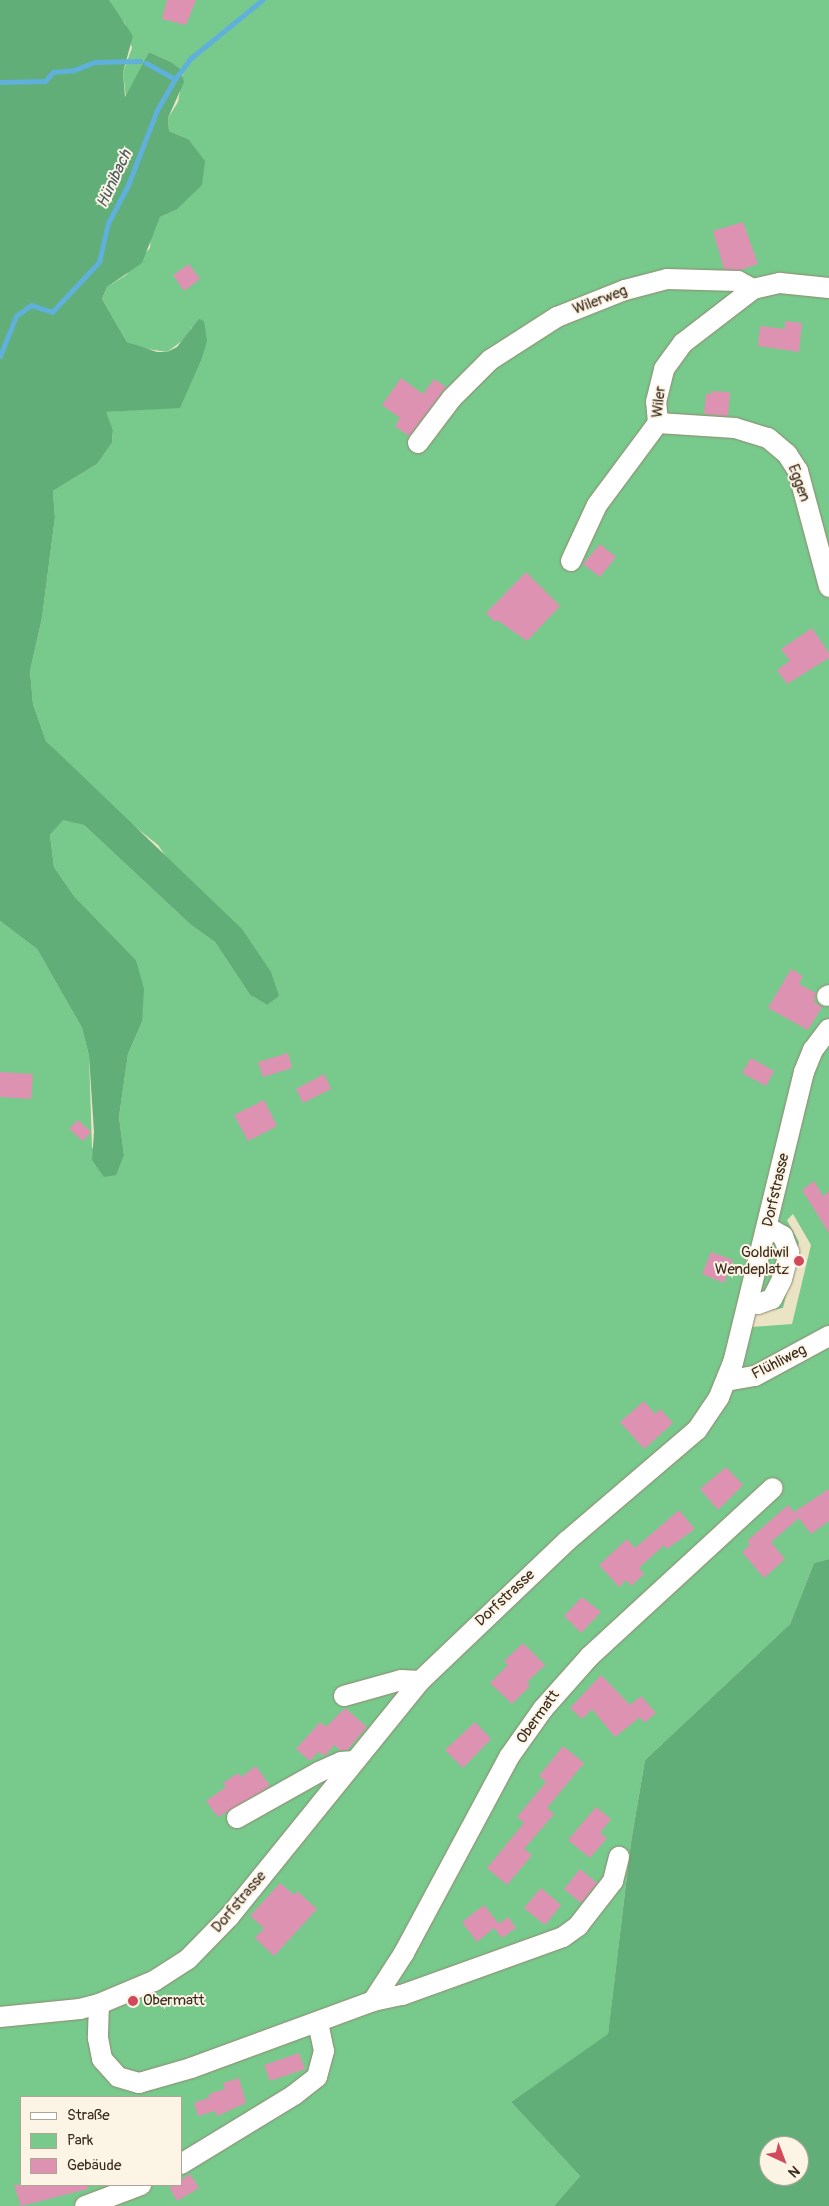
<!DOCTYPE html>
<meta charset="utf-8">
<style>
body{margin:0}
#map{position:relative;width:829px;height:2206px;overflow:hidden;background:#ebe4c4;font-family:Pangolin,sans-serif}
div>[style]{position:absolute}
.green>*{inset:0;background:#77ca8c}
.forest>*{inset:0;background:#61ae78}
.stream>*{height:5px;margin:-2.5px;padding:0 2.5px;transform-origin:2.5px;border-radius:2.5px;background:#5fb0da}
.building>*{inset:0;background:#de92b1}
.roads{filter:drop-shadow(0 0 1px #938771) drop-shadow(0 0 1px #938771)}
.minor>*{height:20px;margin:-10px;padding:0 10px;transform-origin:10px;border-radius:10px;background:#fff}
.dots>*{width:14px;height:14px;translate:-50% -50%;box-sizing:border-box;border:2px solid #fcf5e5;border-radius:50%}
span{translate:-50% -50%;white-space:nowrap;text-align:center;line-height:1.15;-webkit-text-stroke:4px #fcf5e5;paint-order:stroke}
.street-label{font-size:15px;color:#3b2a1e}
.poi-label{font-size:15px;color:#3b2a1e}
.right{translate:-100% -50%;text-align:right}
.left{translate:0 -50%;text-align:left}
.water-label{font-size:16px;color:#485960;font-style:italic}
.legend{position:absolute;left:20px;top:2096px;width:162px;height:90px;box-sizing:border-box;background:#fcf5e5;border:1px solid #afa495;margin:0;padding:6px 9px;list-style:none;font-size:15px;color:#3b2a1e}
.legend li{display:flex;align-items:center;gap:10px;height:25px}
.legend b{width:25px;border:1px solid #afa495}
.north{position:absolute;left:759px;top:2136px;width:50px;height:50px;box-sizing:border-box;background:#fcf5e5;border:1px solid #afa495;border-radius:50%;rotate:137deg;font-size:14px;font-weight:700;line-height:20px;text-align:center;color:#3b2a1e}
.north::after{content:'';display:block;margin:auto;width:18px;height:22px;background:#d1495b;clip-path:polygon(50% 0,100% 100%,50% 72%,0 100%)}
</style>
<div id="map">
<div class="green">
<div style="clip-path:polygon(evenodd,109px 0,829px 0,829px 1559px,814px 1563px,790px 1624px,645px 1760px,631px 1842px,608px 2035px,511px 2102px,580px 2176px,554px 2206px,0 2206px,0 921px,37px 949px,82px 1028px,89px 1056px,92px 1148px,124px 1155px,119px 1117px,128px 1054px,142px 1022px,136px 960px,74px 896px,54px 867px,50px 835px,63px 819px,84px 825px,191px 925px,215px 942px,250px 995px,267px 1005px,158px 845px,114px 810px,46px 741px,33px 704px,30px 671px,42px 618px,55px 517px,53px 491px,97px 464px,112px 443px,113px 430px,105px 412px,180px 407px,192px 327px,186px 338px,167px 352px,141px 348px,127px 342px,102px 299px,107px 287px,126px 275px,150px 248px,151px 234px,160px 217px,176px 210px,188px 139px,169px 131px,168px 118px,178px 102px,183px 74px,171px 62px,149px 52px,126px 98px,123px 72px,132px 48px,125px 23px,114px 13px,109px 0,793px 1214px,811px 1245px,792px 1324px,752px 1327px,756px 1313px,783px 1308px,799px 1242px,787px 1220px,793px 1214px,109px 0,21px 2097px,181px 2097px,181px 2185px,21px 2185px,21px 2097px)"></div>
</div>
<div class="forest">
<div style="clip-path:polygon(0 0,109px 0,133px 36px,123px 72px,125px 97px,149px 52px,171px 62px,181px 70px,184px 82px,168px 118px,169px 131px,188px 139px,205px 161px,202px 185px,176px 210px,160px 217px,142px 263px,107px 287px,102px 299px,127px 342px,157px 352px,167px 352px,177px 347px,199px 319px,204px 321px,207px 341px,202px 358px,180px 408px,106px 412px,113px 430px,112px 443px,97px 464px,53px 491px,55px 517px,42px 618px,30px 671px,33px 704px,46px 741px,242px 929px,271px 972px,279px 996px,267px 1005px,250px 995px,215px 942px,191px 925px,84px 825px,63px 820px,50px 835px,54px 867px,74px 896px,136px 960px,144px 989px,142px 1022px,128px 1054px,119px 1117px,124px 1155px,116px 1175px,104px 1177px,92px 1160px,94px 1132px,89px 1056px,82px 1028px,37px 949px,0 921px)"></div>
<div style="clip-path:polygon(evenodd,829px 1559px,829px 2206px,554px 2206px,580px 2176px,511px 2102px,608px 2034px,631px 1842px,645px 1760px,790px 1624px,814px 1563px,829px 1559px,769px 2146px,799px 2146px,799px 2176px,769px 2176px,769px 2146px)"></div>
</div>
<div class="stream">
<div style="left:146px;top:63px;width:33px;rotate:29deg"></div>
<div style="left:0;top:82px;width:45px;rotate:-1.3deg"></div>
<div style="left:45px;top:81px;width:12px;rotate:-48deg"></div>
<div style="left:53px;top:72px;width:21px;rotate:-5deg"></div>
<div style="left:74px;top:70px;width:22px;rotate:-21deg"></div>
<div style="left:95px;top:62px;width:45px;rotate:-1.3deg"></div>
<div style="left:0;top:356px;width:43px;rotate:-68.2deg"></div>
<div style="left:16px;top:316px;width:19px;rotate:-36deg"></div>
<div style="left:31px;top:305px;width:22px;rotate:18deg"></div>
<div style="left:52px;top:312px;width:69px;rotate:-46.8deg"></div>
<div style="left:99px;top:262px;width:40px;rotate:-77deg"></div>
<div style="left:108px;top:223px;width:43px;rotate:-62.2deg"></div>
<div style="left:128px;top:185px;width:80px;rotate:-68.9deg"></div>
<div style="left:157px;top:110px;width:36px;rotate:-60deg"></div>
<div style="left:175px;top:79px;width:26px;rotate:-53deg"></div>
<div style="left:191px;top:58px;width:92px;rotate:-39.2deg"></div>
</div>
<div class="building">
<div style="clip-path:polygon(167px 0,196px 0,186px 25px,162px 19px)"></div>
<div style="clip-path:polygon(743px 222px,758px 264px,740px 270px,724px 269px,713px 231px)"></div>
<div style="clip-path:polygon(189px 264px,200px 279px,184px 291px,173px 275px)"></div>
<div style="clip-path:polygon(785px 321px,802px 323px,799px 352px,758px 346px,760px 326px,785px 329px)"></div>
<div style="clip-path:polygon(401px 378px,423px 394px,434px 379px,446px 387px,409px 436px,395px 426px,400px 418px,382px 405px)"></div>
<div style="clip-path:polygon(711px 391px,730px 392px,728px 416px,704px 414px,706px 394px,711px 394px)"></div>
<div style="clip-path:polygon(600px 544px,616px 557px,600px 577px,583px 564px)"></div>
<div style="clip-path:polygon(526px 572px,560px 606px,527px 641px,497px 620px,495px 622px,486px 613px)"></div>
<div style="clip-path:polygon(812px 628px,829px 653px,829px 658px,787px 684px,777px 670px,790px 661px,781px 649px)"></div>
<div style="clip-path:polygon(791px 969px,803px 976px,799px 984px,816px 993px,814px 1002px,822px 1007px,808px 1030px,768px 1008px)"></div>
<div style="clip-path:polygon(288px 1053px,292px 1068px,263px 1077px,258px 1062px)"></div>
<div style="clip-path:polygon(751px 1058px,774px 1071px,766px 1086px,742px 1073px)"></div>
<div style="clip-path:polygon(0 1072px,33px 1074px,31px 1099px,0 1097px)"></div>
<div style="clip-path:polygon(324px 1074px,331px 1089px,303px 1103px,296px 1089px)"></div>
<div style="clip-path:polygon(264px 1100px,277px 1126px,248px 1141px,234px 1115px)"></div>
<div style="clip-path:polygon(78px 1120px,91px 1132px,83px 1141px,69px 1129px)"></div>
<div style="clip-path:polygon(814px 1181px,823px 1196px,829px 1192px,829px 1233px,802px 1190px)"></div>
<div style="clip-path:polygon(711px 1252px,733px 1260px,724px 1283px,702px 1274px)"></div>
<div style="clip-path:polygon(644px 1401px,655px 1414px,660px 1409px,673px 1423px,644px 1449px,620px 1422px)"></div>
<div style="clip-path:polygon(726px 1467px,743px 1485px,718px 1510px,700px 1489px)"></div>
<div style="clip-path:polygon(829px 1489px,829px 1521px,811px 1534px,794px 1512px)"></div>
<div style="clip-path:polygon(788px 1505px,799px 1518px,771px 1542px,785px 1559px,764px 1578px,742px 1552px,750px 1545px,747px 1541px)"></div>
<div style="clip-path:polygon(679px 1510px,695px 1529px,667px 1549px,664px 1545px,639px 1568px,644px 1574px,631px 1586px,626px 1580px,619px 1587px,599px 1565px,627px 1539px,635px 1548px)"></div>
<div style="clip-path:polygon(582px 1597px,601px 1612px,581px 1633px,564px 1616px)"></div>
<div style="clip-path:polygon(523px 1643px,545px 1665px,527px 1682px,530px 1686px,512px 1704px,490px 1683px,508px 1665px,504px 1661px)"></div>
<div style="clip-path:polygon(601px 1675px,630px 1705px,641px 1696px,656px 1713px,644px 1723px,640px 1717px,615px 1737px,592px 1709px,582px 1719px,570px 1708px)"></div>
<div style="clip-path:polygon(345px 1708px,367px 1727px,347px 1750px,340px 1750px,334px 1745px,325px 1756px,318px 1752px,310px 1761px,296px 1749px,320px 1722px,326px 1727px)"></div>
<div style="clip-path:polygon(475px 1722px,491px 1739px,463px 1768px,445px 1750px)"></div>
<div style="clip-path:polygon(563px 1746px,584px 1763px,547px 1808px,554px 1814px,524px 1849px,532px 1855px,507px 1885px,487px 1868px,524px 1823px,517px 1817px,546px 1782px,539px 1776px)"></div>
<div style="clip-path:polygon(256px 1766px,270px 1786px,218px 1817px,206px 1801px,226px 1787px,223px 1783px,238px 1773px,241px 1777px)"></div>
<div style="clip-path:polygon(596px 1807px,611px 1819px,600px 1833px,607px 1838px,590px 1858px,568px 1840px)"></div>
<div style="clip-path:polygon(580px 1869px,597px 1883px,581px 1903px,564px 1889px)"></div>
<div style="clip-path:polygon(280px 1883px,294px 1895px,297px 1891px,317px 1909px,274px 1956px,255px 1938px,264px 1928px,250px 1916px)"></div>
<div style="clip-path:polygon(541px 1888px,561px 1905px,545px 1925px,524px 1908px)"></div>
<div style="clip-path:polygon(484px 1905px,499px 1924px,508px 1917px,516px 1928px,502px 1938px,494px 1928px,477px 1942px,462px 1922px)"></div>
<div style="clip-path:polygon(299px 2053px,305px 2069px,270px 2081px,264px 2065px)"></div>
<div style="clip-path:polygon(239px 2078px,246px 2103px,217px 2116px,215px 2111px,198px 2116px,194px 2103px,210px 2097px,209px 2094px,225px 2089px,223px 2083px)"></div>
<div style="clip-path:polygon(190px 2174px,199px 2188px,177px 2201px,169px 2187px,181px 2185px,181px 2180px)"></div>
<div style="clip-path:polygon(14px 2185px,88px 2185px,88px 2189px,21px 2206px)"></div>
</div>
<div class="roads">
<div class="minor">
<div style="left:658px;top:423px;width:77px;rotate:3.7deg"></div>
<div style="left:735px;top:428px;width:34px;rotate:17deg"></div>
<div style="left:768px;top:438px;width:25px;rotate:40deg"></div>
<div style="left:787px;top:454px;width:20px;rotate:57deg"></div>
<div style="left:798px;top:471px;width:120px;rotate:75deg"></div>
<div style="left:418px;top:443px;width:56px;rotate:-52.9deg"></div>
<div style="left:452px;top:398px;width:54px;rotate:-45deg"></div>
<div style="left:490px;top:360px;width:80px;rotate:-32.7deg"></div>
<div style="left:557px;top:317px;width:73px;rotate:-21.7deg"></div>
<div style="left:625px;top:290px;width:43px;rotate:-14.7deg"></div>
<div style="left:667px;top:279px;width:71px;rotate:1.6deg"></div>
<div style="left:738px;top:281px;width:17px;rotate:28deg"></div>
<div style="left:753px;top:289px;width:28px;rotate:-13deg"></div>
<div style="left:780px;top:283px;width:49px;rotate:5.8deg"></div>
<div style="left:571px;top:561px;width:62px;rotate:-65.1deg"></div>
<div style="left:597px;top:505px;width:102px;rotate:-53.4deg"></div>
<div style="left:658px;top:423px;width:21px;rotate:-95deg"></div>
<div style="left:656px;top:402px;width:34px;rotate:-76deg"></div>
<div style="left:664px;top:369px;width:32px;rotate:-54deg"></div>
<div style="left:683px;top:343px;width:88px;rotate:-37.6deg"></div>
<div style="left:827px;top:996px;width:2px;rotate:-27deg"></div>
<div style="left:749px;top:1301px;width:9px;rotate:18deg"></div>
<div style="left:758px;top:1304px;width:15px;rotate:-20deg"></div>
<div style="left:772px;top:1299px;width:22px;rotate:-63deg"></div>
<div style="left:782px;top:1279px;width:28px;rotate:-75deg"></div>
<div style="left:789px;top:1252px;width:17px;rotate:-111deg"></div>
<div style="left:783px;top:1236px;width:18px;rotate:-151deg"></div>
<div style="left:726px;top:1381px;width:29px;rotate:-10deg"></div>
<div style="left:755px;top:1376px;width:84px;rotate:-28.4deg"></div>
<div style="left:344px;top:1696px;width:59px;rotate:-15.7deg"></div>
<div style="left:401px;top:1680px;width:19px;rotate:3deg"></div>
<div style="left:237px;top:1818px;width:94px;rotate:-29.3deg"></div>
<div style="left:319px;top:1772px;width:24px;rotate:-24deg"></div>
<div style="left:341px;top:1762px;width:13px;rotate:-4deg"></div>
<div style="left:373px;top:2001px;width:30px;rotate:-12deg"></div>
<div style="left:402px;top:1995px;width:171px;rotate:-19.8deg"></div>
<div style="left:563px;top:1937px;width:19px;rotate:-36deg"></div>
<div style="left:578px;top:1926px;width:57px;rotate:-52.1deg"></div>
<div style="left:613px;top:1881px;width:25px;rotate:-76deg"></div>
<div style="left:99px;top:2004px;width:34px;rotate:92deg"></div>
<div style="left:98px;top:2038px;width:21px;rotate:79deg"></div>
<div style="left:102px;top:2059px;width:24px;rotate:48deg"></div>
<div style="left:118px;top:2077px;width:22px;rotate:16deg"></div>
<div style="left:139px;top:2083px;width:54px;rotate:-16.1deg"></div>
<div style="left:191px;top:2068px;width:194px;rotate:-20.2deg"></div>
<div style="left:373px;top:2001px;width:57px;rotate:-57.1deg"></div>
<div style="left:404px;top:1953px;width:222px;rotate:-61.8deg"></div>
<div style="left:509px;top:1757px;width:59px;rotate:-54.7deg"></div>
<div style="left:543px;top:1709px;width:71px;rotate:-48.4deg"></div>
<div style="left:590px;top:1656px;width:248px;rotate:-42.6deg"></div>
<div style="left:0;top:2017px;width:80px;rotate:-5.7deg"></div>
<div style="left:80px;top:2009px;width:20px;rotate:-15deg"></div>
<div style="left:99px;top:2004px;width:60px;rotate:-22.7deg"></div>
<div style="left:154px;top:1981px;width:40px;rotate:-32.9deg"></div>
<div style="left:188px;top:1959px;width:59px;rotate:-45.7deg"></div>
<div style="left:229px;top:1917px;width:304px;rotate:-51deg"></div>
<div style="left:420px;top:1681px;width:203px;rotate:-43.6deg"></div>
<div style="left:567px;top:1541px;width:171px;rotate:-40.5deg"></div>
<div style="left:697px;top:1430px;width:40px;rotate:-56deg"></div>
<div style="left:719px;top:1397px;width:37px;rotate:-68deg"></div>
<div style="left:733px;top:1363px;width:300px;rotate:-76.3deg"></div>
<div style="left:804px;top:1072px;width:24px;rotate:-68deg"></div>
<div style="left:813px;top:1050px;width:26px;rotate:-53deg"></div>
<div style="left:181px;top:2164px;width:132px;rotate:-31.4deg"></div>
<div style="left:294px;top:2095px;width:29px;rotate:-38deg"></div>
<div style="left:317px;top:2077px;width:27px;rotate:-75deg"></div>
<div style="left:324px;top:2051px;width:29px;rotate:-102deg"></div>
<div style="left:85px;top:2206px;width:60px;rotate:-20.6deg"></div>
</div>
</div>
<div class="dots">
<div style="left:799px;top:1261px;background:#d1495b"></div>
<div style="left:133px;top:2001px;background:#d1495b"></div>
</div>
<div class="street-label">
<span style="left:600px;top:300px;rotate:-21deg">Wilerweg</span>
<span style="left:659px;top:402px;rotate:-84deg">Wiler</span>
<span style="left:799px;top:483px;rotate:70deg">Eggen</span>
<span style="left:776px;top:1190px;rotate:-77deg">Dorfstrasse</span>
<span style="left:779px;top:1362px;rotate:-27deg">Flühliweg</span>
<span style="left:505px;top:1598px;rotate:-43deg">Dorfstrasse</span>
<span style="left:538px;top:1717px;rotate:-54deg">Obermatt</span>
<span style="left:239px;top:1902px;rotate:-50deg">Dorfstrasse</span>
</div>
<div class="poi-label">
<span class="right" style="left:789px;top:1261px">Goldiwil<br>Wendeplatz</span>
<span class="left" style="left:143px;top:2001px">Obermatt</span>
</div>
<div class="water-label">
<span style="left:114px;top:179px;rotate:-65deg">Hünibach</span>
</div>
<ul class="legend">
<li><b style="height:6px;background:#fff"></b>Straße</li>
<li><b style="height:14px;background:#77ca8c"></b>Park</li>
<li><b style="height:14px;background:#de92b1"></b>Gebäude</li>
</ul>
<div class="north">N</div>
</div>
